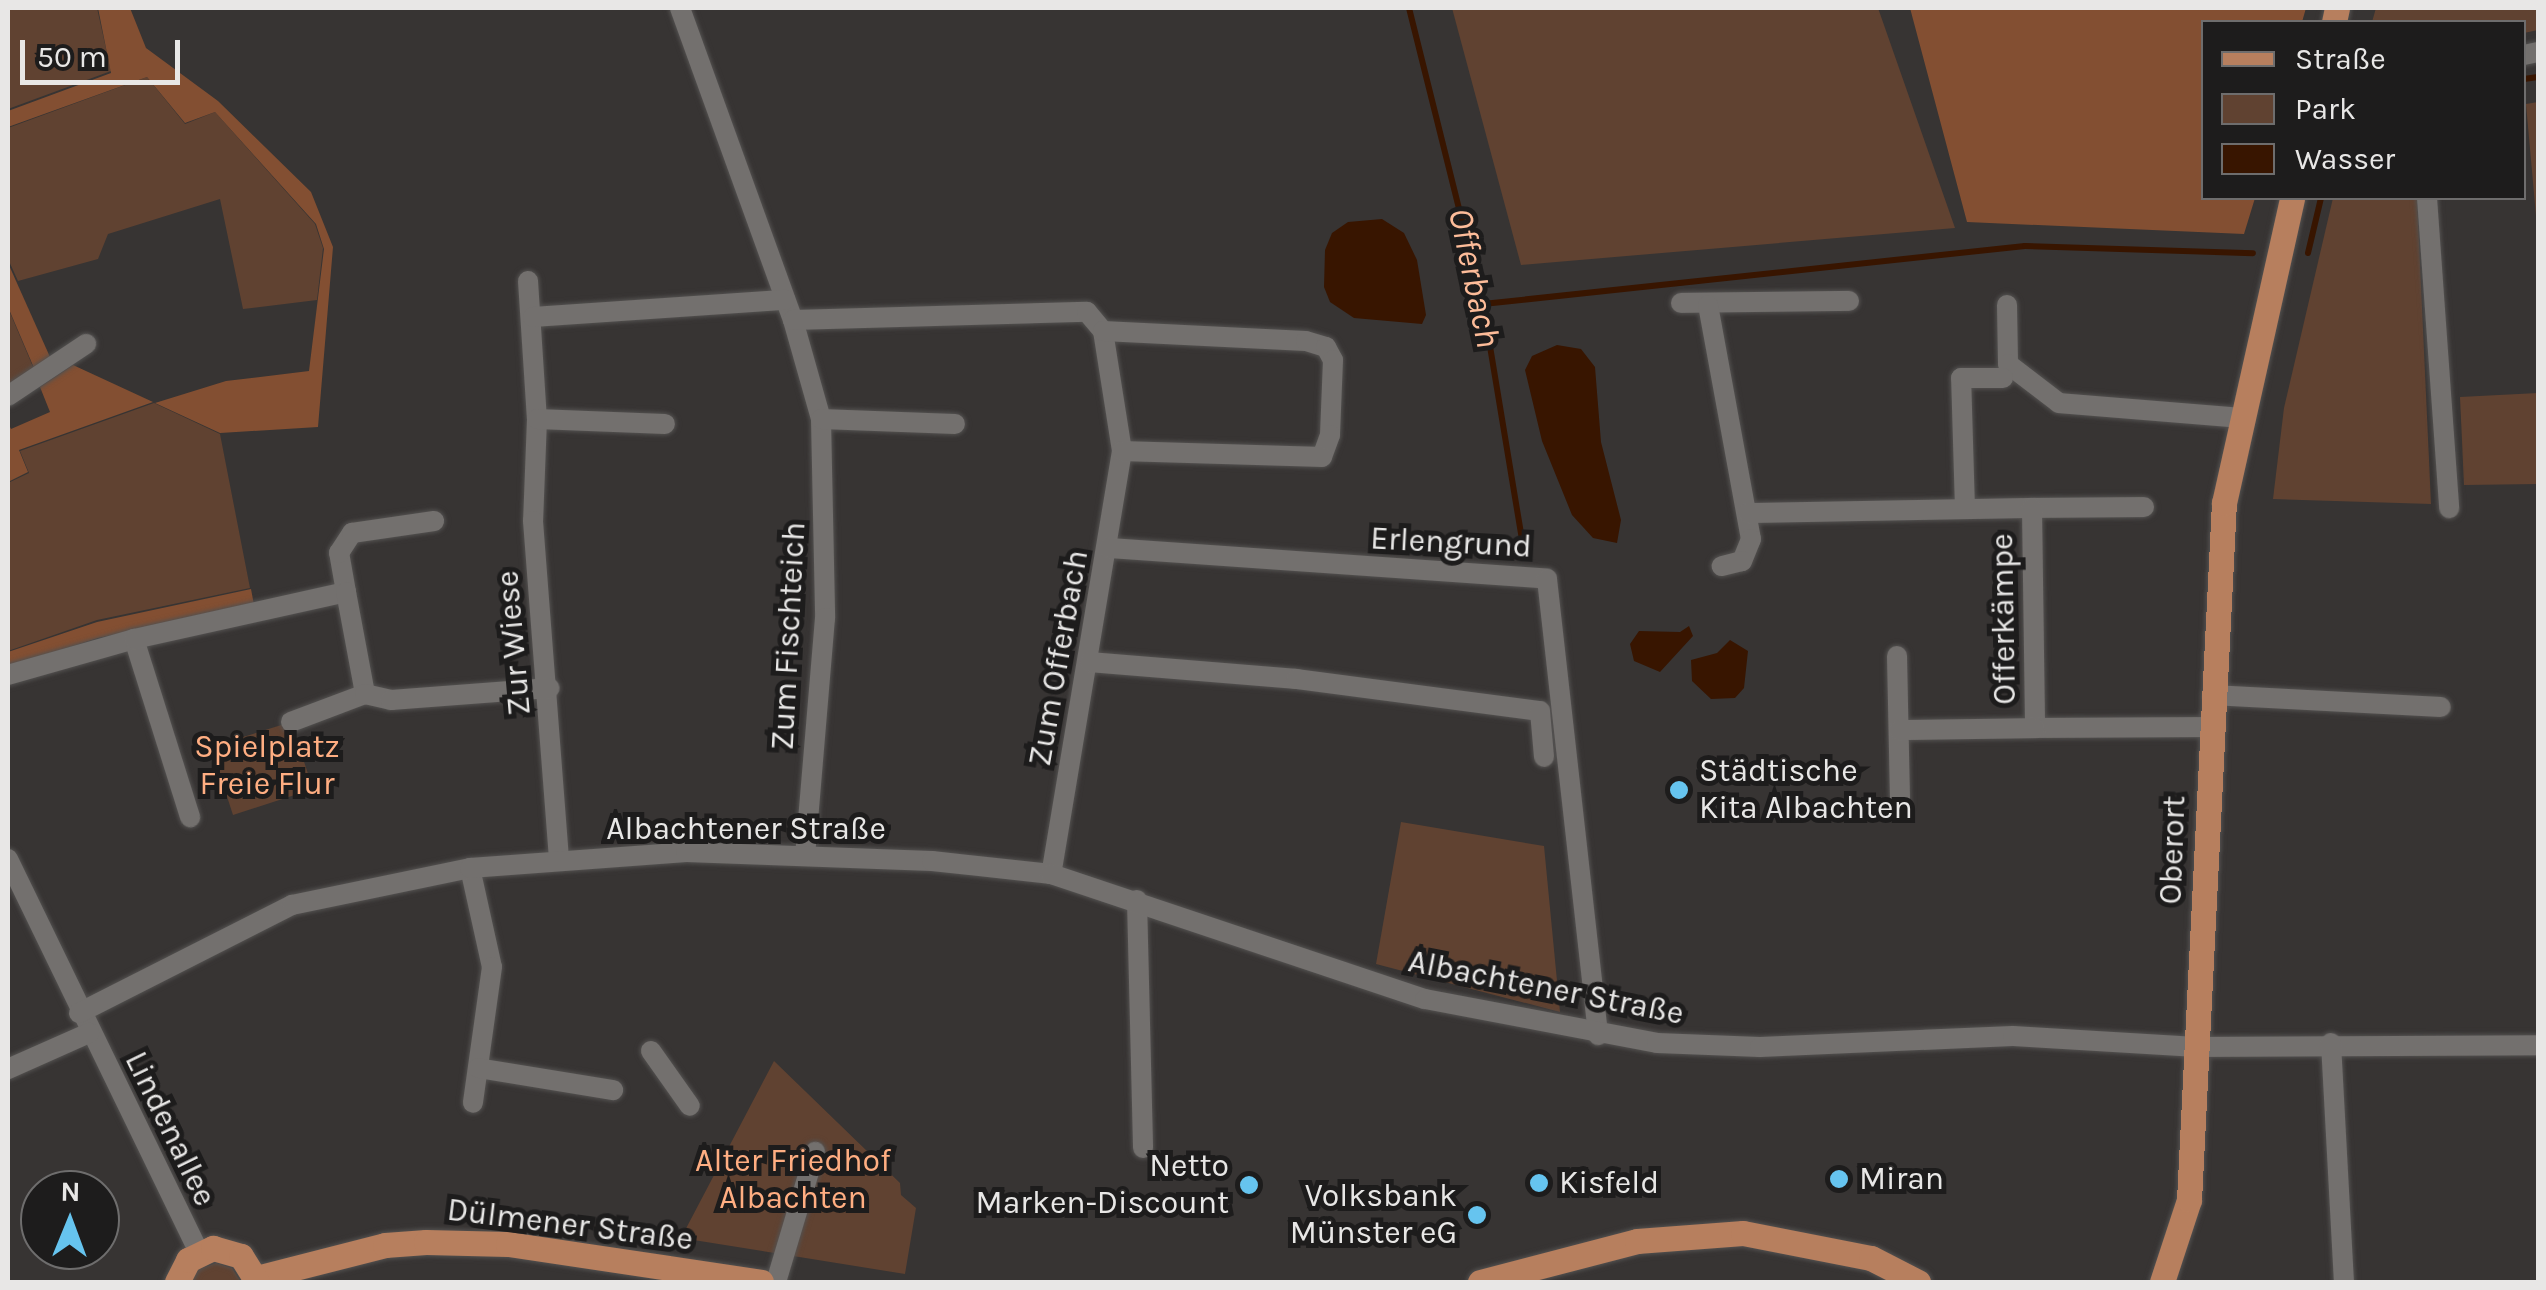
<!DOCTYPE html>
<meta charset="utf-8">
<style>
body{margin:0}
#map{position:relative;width:2546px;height:1290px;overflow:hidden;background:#373433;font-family:Karla,sans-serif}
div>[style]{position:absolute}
.green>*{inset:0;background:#604231}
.forest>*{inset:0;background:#834f32}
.water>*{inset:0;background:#381500}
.stream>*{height:6px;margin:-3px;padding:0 3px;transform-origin:3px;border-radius:3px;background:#381500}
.roads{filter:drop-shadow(0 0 2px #535150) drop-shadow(0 0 2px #535150)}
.minor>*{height:20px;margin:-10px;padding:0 10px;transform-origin:10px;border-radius:10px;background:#73706e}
.major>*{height:25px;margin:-12.5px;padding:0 12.5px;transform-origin:12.5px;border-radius:12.5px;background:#b77f5e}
.dots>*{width:28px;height:28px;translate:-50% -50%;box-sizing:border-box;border:5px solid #1d1c1c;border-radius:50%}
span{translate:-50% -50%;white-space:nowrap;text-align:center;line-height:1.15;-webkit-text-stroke:10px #1d1c1c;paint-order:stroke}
.street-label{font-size:32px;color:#e8e7e6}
.park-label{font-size:32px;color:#ffae82}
.poi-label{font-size:32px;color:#e8e7e6}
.left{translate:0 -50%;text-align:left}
.right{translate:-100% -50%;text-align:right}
.water-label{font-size:35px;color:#fdbc99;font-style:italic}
.frame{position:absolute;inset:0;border:10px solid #e8e7e6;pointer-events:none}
.legend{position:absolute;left:2201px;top:20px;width:325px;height:180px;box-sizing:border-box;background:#1d1c1c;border:2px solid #6e6d6d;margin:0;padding:12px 18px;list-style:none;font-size:30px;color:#e8e7e6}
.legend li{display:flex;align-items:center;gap:20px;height:50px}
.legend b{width:50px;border:2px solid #6e6d6d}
.north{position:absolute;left:20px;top:1170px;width:100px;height:100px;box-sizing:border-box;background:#1d1c1c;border:2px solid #6e6d6d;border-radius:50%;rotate:1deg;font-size:28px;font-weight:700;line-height:40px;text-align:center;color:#e8e7e6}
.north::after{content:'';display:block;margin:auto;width:35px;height:45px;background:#66c4ef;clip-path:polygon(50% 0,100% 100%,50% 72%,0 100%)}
.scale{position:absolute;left:20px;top:40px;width:160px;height:45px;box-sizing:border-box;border:5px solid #e8e7e6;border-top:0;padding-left:12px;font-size:30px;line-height:35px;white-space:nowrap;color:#e8e7e6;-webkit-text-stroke:8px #1d1c1c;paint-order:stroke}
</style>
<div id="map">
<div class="green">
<div style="clip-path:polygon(8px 8px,97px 8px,111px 71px,8px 109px)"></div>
<div style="clip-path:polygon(1452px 8px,1878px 8px,1955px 228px,1521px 265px)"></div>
<div style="clip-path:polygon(2376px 8px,2538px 8px,2538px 30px,2524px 33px,2524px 22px,2372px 22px)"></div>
<div style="clip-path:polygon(147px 77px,185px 124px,215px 112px,315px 224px,323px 248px,317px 300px,243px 309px,220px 199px,108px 234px,98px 259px,18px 281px,8px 259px,8px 128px)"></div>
<div style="clip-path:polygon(2538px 102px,2538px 238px,2526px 104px)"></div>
<div style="clip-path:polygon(2333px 198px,2417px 198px,2431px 504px,2273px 499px,2284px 408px)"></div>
<div style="clip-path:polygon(8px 308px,36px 374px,8px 387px)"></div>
<div style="clip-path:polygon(2538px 393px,2538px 484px,2464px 485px,2460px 397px)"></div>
<div style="clip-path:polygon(154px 403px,220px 434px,250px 588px,97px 620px,8px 651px,8px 483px,29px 473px,20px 451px)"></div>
<div style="clip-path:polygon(291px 722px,313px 789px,233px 815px,211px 747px)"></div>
<div style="clip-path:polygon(1401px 822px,1544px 846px,1560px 1012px,1376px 964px)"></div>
<div style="clip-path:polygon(774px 1061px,900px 1183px,901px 1195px,916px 1208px,905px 1274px,681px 1238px)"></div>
<div style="clip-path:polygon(216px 1263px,232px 1268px,241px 1282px,191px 1282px,199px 1269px)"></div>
</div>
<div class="forest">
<div style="clip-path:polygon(98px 8px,130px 8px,146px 48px,218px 101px,311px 192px,333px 247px,318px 427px,220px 433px,155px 403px,226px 381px,309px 371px,324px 249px,316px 224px,215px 112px,185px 123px,147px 77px,8px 127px,8px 111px,111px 73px)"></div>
<div style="clip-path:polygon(1910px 8px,2306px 8px,2302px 22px,2204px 22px,2204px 198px,2255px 198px,2244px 234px,1967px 222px)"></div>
<div style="clip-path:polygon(8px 263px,54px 366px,37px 375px,8px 307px)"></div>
<div style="clip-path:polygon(73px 365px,153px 402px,19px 450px,28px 472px,8px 482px,8px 423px,11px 429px,50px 412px,40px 387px)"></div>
<div style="clip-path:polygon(251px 589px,254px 605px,98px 638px,8px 667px,8px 652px,97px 622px)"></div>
</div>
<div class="water">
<div style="clip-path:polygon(1382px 219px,1404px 233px,1417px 260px,1426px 315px,1422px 324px,1354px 318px,1330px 302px,1324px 287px,1325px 250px,1332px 233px,1348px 222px)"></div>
<div style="clip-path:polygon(1557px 345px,1581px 349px,1595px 367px,1601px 442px,1621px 520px,1617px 543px,1593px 538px,1572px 515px,1542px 441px,1525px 370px,1532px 356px)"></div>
<div style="clip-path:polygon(1689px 626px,1693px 636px,1660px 672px,1634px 661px,1630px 644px,1639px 631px,1680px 632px)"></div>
<div style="clip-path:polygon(1730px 640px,1748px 651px,1744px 688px,1735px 698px,1711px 699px,1692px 681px,1691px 660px,1717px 653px)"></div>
</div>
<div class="stream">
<div style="left:1409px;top:8px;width:305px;rotate:76deg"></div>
<div style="left:1483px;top:304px;width:251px;rotate:80.6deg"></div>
<div style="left:2524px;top:79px;width:14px;rotate:-8deg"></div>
<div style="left:2308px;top:253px;width:57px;rotate:-76.7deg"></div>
<div style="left:1483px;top:304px;width:545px;rotate:-6.11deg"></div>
<div style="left:2025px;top:246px;width:228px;rotate:1.8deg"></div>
</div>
<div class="roads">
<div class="minor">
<div style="left:680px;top:8px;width:332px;rotate:70.1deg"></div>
<div style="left:793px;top:320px;width:103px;rotate:74.2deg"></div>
<div style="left:821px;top:419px;width:199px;rotate:88.8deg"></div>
<div style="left:825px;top:618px;width:238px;rotate:94.8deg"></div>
<div style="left:2524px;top:55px;width:14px;rotate:-12deg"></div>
<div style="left:2427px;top:198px;width:311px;rotate:85.9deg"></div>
<div style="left:528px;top:281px;width:138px;rotate:86.3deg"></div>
<div style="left:537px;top:419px;width:102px;rotate:92.2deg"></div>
<div style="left:533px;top:521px;width:341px;rotate:85.6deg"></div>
<div style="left:1681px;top:303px;width:168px;rotate:-0.7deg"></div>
<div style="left:1708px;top:305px;width:238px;rotate:79.6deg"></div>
<div style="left:1751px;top:539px;width:24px;rotate:112deg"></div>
<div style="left:1742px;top:561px;width:21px;rotate:166deg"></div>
<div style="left:2007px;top:305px;width:59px;rotate:89deg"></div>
<div style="left:2008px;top:364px;width:64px;rotate:37.4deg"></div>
<div style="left:2059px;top:403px;width:183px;rotate:4.7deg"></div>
<div style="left:533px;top:317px;width:253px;rotate:-3.9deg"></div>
<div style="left:793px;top:320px;width:294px;rotate:-1.6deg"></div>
<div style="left:1087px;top:312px;width:25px;rotate:50deg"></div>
<div style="left:1103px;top:331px;width:121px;rotate:81deg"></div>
<div style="left:1122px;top:451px;width:429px;rotate:99.5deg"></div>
<div style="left:1103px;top:331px;width:203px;rotate:2.8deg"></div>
<div style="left:1306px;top:341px;width:21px;rotate:17deg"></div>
<div style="left:1326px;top:347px;width:15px;rotate:62deg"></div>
<div style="left:1333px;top:360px;width:75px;rotate:92.3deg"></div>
<div style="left:1330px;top:435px;width:23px;rotate:110deg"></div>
<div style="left:1322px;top:457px;width:200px;rotate:-178.3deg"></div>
<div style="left:8px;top:396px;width:94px;rotate:-33.7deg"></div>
<div style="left:537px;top:419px;width:128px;rotate:2.2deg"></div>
<div style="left:821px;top:419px;width:134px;rotate:2.1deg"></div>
<div style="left:2032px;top:508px;width:112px;rotate:-0.5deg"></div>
<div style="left:1965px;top:509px;width:131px;rotate:-91.7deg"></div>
<div style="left:1961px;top:378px;width:42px"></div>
<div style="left:1748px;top:513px;width:284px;rotate:-1deg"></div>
<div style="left:2032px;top:508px;width:220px;rotate:89.2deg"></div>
<div style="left:2035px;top:728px;width:175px;rotate:-0.3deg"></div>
<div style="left:1109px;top:548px;width:439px;rotate:4deg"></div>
<div style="left:1547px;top:579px;width:459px;rotate:83.6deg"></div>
<div style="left:346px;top:592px;width:40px;rotate:-100deg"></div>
<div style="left:339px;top:553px;width:24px;rotate:-57deg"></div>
<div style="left:352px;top:533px;width:83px;rotate:-8.3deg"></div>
<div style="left:134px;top:639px;width:187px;rotate:72.5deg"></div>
<div style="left:1897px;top:656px;width:148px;rotate:88.8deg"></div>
<div style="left:1090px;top:662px;width:207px;rotate:4.7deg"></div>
<div style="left:1296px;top:679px;width:246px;rotate:7.5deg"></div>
<div style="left:1540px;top:711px;width:46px;rotate:85deg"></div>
<div style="left:8px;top:675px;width:131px;rotate:-15.9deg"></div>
<div style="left:134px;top:639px;width:217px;rotate:-12.5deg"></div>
<div style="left:346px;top:592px;width:104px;rotate:79.4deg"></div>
<div style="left:365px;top:694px;width:79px;rotate:159.3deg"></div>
<div style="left:365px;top:694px;width:27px;rotate:13deg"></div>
<div style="left:391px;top:700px;width:159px;rotate:-4.3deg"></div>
<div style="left:2212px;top:695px;width:229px;rotate:3deg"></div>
<div style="left:1899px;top:730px;width:136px;rotate:-0.8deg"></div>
<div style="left:8px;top:859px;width:437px;rotate:64.1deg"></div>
<div style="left:470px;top:868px;width:101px;rotate:77.5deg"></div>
<div style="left:492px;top:967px;width:137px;rotate:98deg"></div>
<div style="left:1137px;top:900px;width:248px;rotate:88.6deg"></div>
<div style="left:79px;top:1013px;width:239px;rotate:-26.9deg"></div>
<div style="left:292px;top:905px;width:182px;rotate:-11.7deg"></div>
<div style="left:470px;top:868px;width:217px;rotate:-4.2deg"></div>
<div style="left:686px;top:852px;width:246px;rotate:2.1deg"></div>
<div style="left:932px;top:861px;width:120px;rotate:6.2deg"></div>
<div style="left:1051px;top:874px;width:394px;rotate:18.5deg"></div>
<div style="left:1425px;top:999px;width:236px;rotate:10.7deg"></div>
<div style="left:1657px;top:1043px;width:103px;rotate:2.2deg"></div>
<div style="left:1760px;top:1047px;width:253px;rotate:-2.5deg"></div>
<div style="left:2013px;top:1036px;width:184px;rotate:3.4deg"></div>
<div style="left:2197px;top:1047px;width:341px;rotate:-0.3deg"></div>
<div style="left:2331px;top:1043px;width:239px;rotate:86.9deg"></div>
<div style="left:651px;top:1051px;width:67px;rotate:54.7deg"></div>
<div style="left:478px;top:1068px;width:137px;rotate:9.3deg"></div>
<div style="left:8px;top:1069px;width:89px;rotate:-24deg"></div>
<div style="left:776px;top:1282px;width:136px;rotate:-73.3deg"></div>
</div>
<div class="major">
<div style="left:2334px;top:22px;width:14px;rotate:-78deg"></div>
<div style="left:256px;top:1278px;width:133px;rotate:-14.3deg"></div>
<div style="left:385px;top:1245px;width:41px;rotate:-4.2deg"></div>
<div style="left:426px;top:1242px;width:82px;rotate:1.4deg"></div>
<div style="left:508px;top:1244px;width:256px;rotate:8.5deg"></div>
<div style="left:177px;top:1282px;width:25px;rotate:-63deg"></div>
<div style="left:188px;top:1260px;width:28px;rotate:-26deg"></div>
<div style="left:213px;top:1248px;width:29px;rotate:16deg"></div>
<div style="left:241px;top:1256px;width:31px;rotate:58deg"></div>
<div style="left:1480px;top:1282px;width:162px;rotate:-14.6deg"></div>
<div style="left:1637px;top:1241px;width:106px;rotate:-4.3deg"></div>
<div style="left:1743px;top:1233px;width:130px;rotate:11.1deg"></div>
<div style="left:1871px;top:1258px;width:53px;rotate:27.1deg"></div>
<div style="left:2162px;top:1282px;width:86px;rotate:-71.8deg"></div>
<div style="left:2189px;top:1200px;width:698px;rotate:-87.13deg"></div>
<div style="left:2224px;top:503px;width:312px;rotate:-77.4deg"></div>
</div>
</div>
<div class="dots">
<div style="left:1679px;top:790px;background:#66c4ef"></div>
<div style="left:1839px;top:1179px;background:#66c4ef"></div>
<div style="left:1539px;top:1183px;background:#66c4ef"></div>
<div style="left:1249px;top:1185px;background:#66c4ef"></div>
<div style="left:1477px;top:1215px;background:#66c4ef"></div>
</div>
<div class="street-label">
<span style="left:1451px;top:543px;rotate:3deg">Erlengrund</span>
<span style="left:2004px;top:619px;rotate:-91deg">Offerkämpe</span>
<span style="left:789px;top:636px;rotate:-87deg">Zum Fischteich</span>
<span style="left:514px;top:643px;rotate:-95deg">Zur Wiese</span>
<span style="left:1059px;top:658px;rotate:-80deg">Zum Offerbach</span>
<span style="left:746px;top:829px">Albachtener Straße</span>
<span style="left:2173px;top:850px;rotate:-88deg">Oberort</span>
<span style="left:1546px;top:988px;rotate:11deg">Albachtener Straße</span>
<span style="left:170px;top:1129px;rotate:64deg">Lindenallee</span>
<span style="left:570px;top:1225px;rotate:7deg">Dülmener Straße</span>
</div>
<div class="park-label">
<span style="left:267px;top:766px">Spielplatz<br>Freie Flur</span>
<span style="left:793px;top:1180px">Alter Friedhof<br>Albachten</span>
</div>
<div class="poi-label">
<span class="left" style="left:1699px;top:790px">Städtische<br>Kita Albachten</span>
<span class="right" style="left:1229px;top:1185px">Netto<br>Marken-Discount</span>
<span class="left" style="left:1859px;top:1179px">Miran</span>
<span class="left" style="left:1559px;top:1183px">Kisfeld</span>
<span class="right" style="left:1457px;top:1215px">Volksbank<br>Münster eG</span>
</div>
<div class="water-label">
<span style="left:1474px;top:278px;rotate:78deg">Offerbach</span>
</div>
<div class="frame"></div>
<ul class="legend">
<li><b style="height:12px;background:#b77f5e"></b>Straße</li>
<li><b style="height:28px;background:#604231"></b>Park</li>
<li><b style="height:28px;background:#381500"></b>Wasser</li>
</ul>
<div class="north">N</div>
<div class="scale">50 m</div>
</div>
